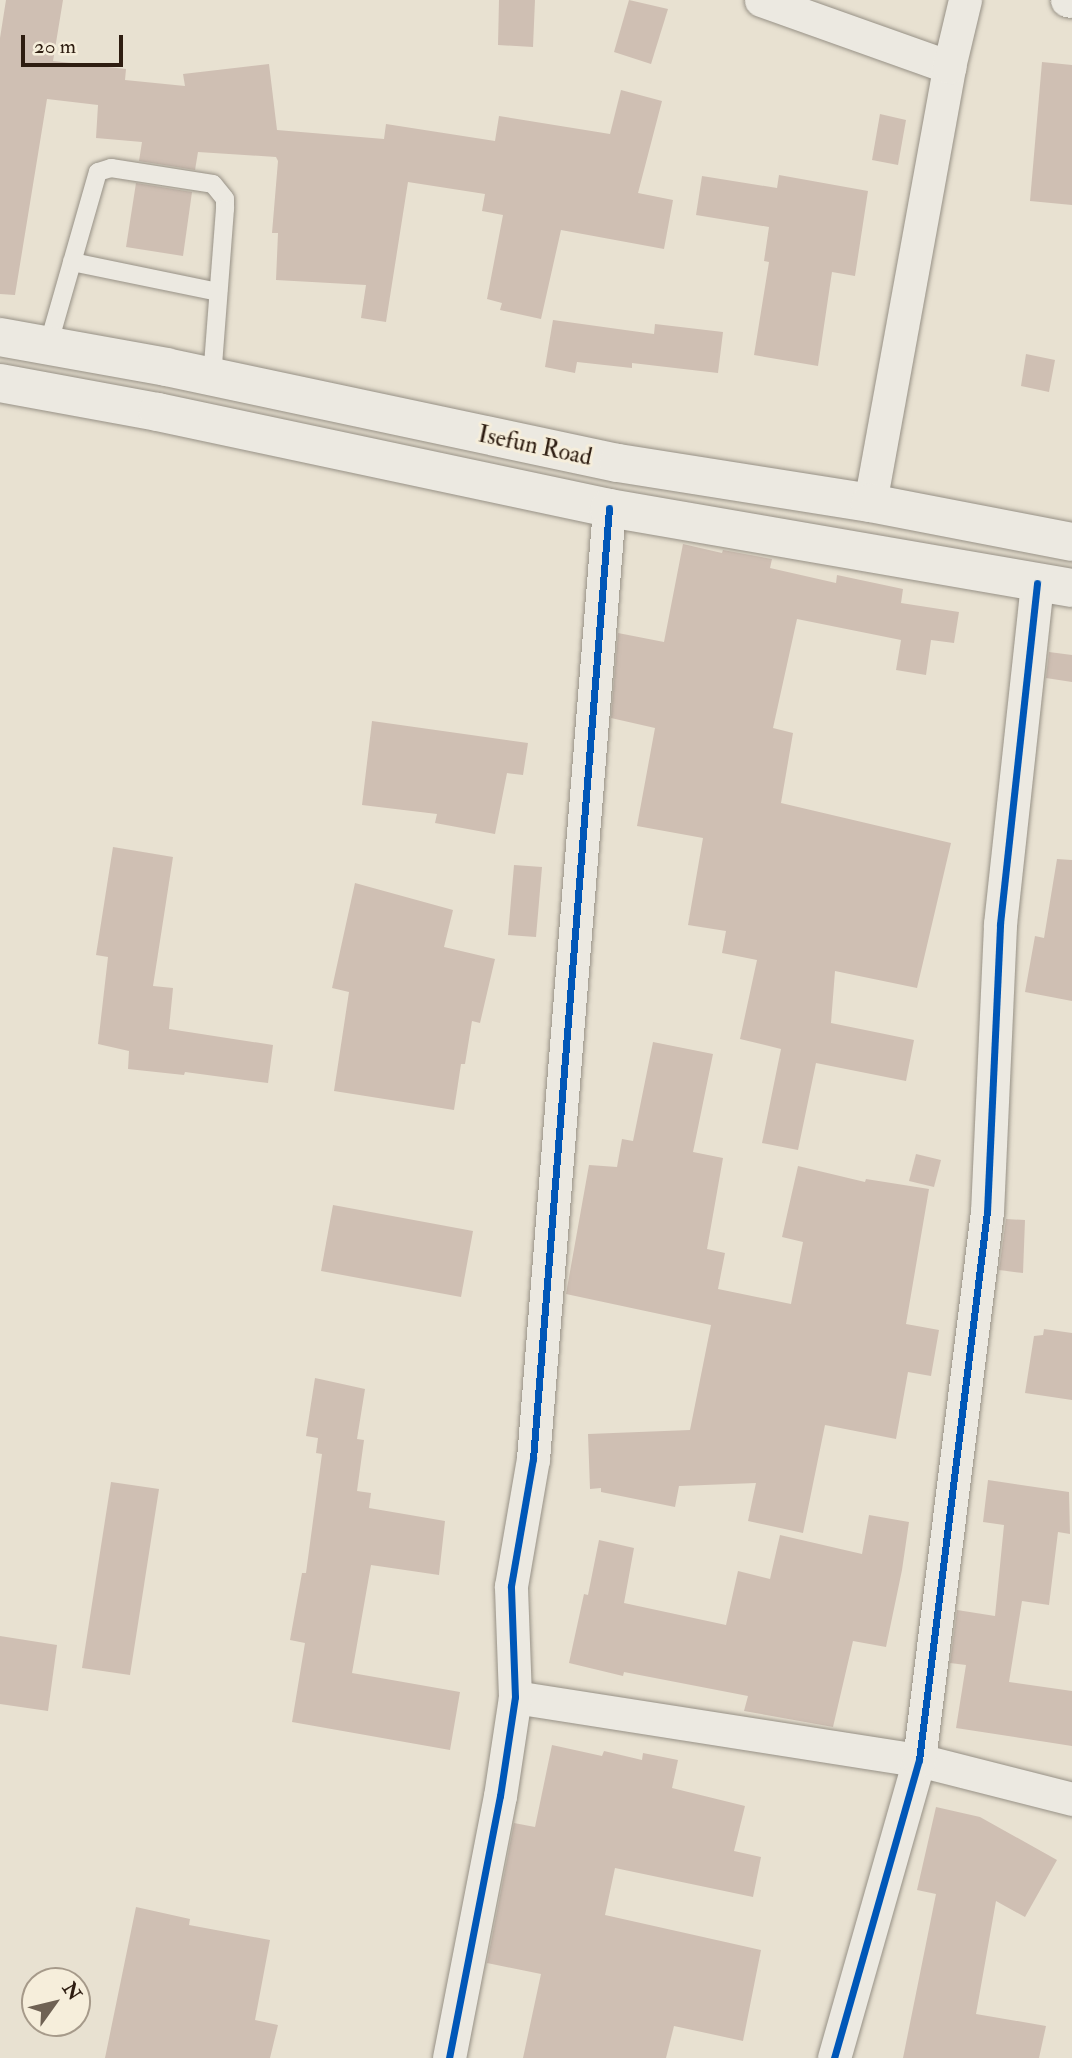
<!DOCTYPE html>
<style>
body{margin:0}
#map{position:relative;width:1072px;height:2058px;overflow:hidden;background:#e8e1d1;font-family:"IM FELL Double Pica",serif}
div>[style]{position:absolute}
.building>*{inset:0;background:#cfbfb3}
.roads{filter:drop-shadow(0 0 2px #979186) drop-shadow(0 0 2px #979186)}
.lane>*{height:18px;margin:-9px;padding:0 9px;transform-origin:9px;border-radius:9px;background:#ece9e1}
.street>*{height:33px;margin:-16.5px;padding:0 16.5px;transform-origin:16.5px;border-radius:16.5px;background:#ece9e1}
.secondary>*{height:38px;margin:-19px;padding:0 19px;transform-origin:19px;border-radius:19px;background:#ece9e1}
.cycleway>*{height:7px;margin:-3.5px;padding:0 3.5px;transform-origin:3.5px;border-radius:3.5px;background:#0057b8}
span{translate:-50% -50%;white-space:nowrap;text-align:center;line-height:1.15;-webkit-text-stroke:6px #f6eedb;paint-order:stroke}
.street-label{font-size:24px;color:#2e1d11}
.north{position:absolute;left:21px;top:1967px;width:70px;height:70px;box-sizing:border-box;background:#f6eedb;border:2px solid #a69a8a;border-radius:50%;rotate:56deg;font-size:19px;font-weight:700;line-height:28px;text-align:center;color:#2e1d11}
.north::after{content:'';display:block;margin:auto;width:24px;height:32px;background:#6f6254;clip-path:polygon(50% 0,100% 100%,50% 72%,0 100%)}
.scale{position:absolute;left:21px;top:35px;width:102px;height:32px;box-sizing:border-box;border:4px solid #2e1d11;border-top:0;padding-left:9px;font-size:21px;line-height:24px;white-space:nowrap;color:#2e1d11;-webkit-text-stroke:5px #f6eedb;paint-order:stroke}
</style>
<div id="map">
<div class="building">
<div style="clip-path:polygon(6px 0,63px 0,53px 61px,126px 69px,125px 80px,185px 86px,183px 74px,269px 64px,277px 130px,384px 139px,386px 124px,495px 141px,499px 116px,610px 134px,621px 90px,662px 101px,638px 193px,673px 200px,664px 249px,561px 230px,541px 319px,500px 310px,502px 303px,487px 299px,503px 215px,482px 211px,485px 194px,408px 182px,386px 322px,361px 318px,366px 285px,276px 280px,278px 233px,272px 233px,278px 161px,276px 157px,198px 152px,195px 170px,139px 161px,142px 142px,96px 138px,98px 105px,47px 99px,15px 295px,0 294px,0 38px)"></div>
<div style="clip-path:polygon(499px 0,535px 0,533px 47px,498px 45px)"></div>
<div style="clip-path:polygon(629px 0,668px 9px,651px 64px,614px 52px)"></div>
<div style="clip-path:polygon(1042px 62px,1072px 65px,1072px 205px,1030px 201px)"></div>
<div style="clip-path:polygon(880px 114px,906px 120px,898px 165px,872px 160px)"></div>
<div style="clip-path:polygon(779px 175px,868px 191px,855px 276px,832px 272px,818px 366px,754px 355px,769px 262px,764px 261px,769px 227px,696px 215px,702px 176px,777px 188px)"></div>
<div style="clip-path:polygon(136px 183px,192px 192px,183px 256px,126px 247px)"></div>
<div style="clip-path:polygon(553px 320px,654px 334px,655px 324px,723px 332px,718px 373px,632px 363px,632px 368px,577px 362px,575px 373px,545px 367px)"></div>
<div style="clip-path:polygon(1026px 354px,1055px 360px,1049px 392px,1021px 386px)"></div>
<div style="clip-path:polygon(683px 544px,722px 553px,723px 550px,772px 559px,770px 568px,836px 583px,837px 575px,903px 589px,901px 603px,959px 612px,954px 643px,931px 640px,926px 675px,896px 670px,901px 640px,797px 619px,773px 728px,793px 733px,781px 803px,951px 843px,917px 988px,835px 971px,831px 1023px,914px 1040px,906px 1081px,816px 1063px,798px 1150px,762px 1143px,781px 1049px,740px 1039px,757px 960px,722px 953px,726px 931px,688px 925px,703px 838px,637px 826px,655px 728px,611px 718px,618px 633px,664px 642px)"></div>
<div style="clip-path:polygon(1049px 652px,1072px 655px,1072px 682px,1046px 678px)"></div>
<div style="clip-path:polygon(372px 721px,528px 743px,523px 775px,507px 773px,495px 834px,435px 823px,437px 814px,362px 805px)"></div>
<div style="clip-path:polygon(113px 847px,173px 857px,153px 986px,173px 988px,169px 1029px,273px 1045px,268px 1083px,185px 1072px,184px 1075px,128px 1069px,129px 1051px,98px 1044px,108px 957px,96px 955px)"></div>
<div style="clip-path:polygon(1057px 859px,1072px 860px,1072px 1001px,1025px 992px,1035px 936px,1044px 938px)"></div>
<div style="clip-path:polygon(514px 865px,542px 867px,536px 937px,508px 935px)"></div>
<div style="clip-path:polygon(355px 883px,453px 910px,444px 947px,495px 959px,480px 1023px,472px 1021px,465px 1064px,461px 1064px,454px 1110px,334px 1091px,349px 992px,332px 988px)"></div>
<div style="clip-path:polygon(653px 1042px,713px 1054px,693px 1152px,723px 1158px,707px 1249px,725px 1253px,718px 1289px,791px 1304px,803px 1242px,782px 1237px,798px 1166px,865px 1182px,866px 1179px,929px 1189px,906px 1324px,939px 1330px,931px 1376px,908px 1372px,896px 1439px,825px 1425px,803px 1533px,748px 1521px,756px 1483px,679px 1486px,675px 1507px,601px 1492px,601px 1488px,590px 1489px,588px 1434px,690px 1430px,711px 1325px,566px 1294px,589px 1165px,617px 1167px,622px 1139px,633px 1141px)"></div>
<div style="clip-path:polygon(916px 1154px,941px 1160px,934px 1187px,909px 1181px)"></div>
<div style="clip-path:polygon(333px 1205px,473px 1231px,461px 1297px,321px 1271px)"></div>
<div style="clip-path:polygon(1006px 1219px,1025px 1220px,1023px 1273px,999px 1270px)"></div>
<div style="clip-path:polygon(1044px 1329px,1072px 1333px,1072px 1400px,1025px 1393px,1034px 1336px,1043px 1335px)"></div>
<div style="clip-path:polygon(315px 1378px,365px 1389px,357px 1439px,364px 1440px,357px 1491px,371px 1493px,369px 1508px,445px 1521px,439px 1575px,371px 1565px,352px 1673px,460px 1692px,450px 1750px,292px 1722px,305px 1643px,290px 1640px,302px 1573px,306px 1573px,322px 1454px,316px 1453px,318px 1438px,306px 1436px)"></div>
<div style="clip-path:polygon(988px 1480px,1069px 1492px,1070px 1534px,1058px 1532px,1049px 1605px,1022px 1601px,1009px 1682px,1072px 1691px,1072px 1746px,956px 1728px,966px 1665px,950px 1663px,957px 1610px,995px 1616px,1004px 1525px,983px 1522px)"></div>
<div style="clip-path:polygon(111px 1482px,159px 1489px,130px 1675px,82px 1668px)"></div>
<div style="clip-path:polygon(869px 1515px,909px 1522px,902px 1570px,886px 1647px,853px 1641px,833px 1727px,744px 1711px,748px 1696px,624px 1672px,623px 1676px,569px 1663px,584px 1594px,588px 1595px,599px 1540px,634px 1548px,624px 1603px,726px 1625px,738px 1571px,770px 1579px,780px 1535px,862px 1554px)"></div>
<div style="clip-path:polygon(0 1636px,57px 1645px,48px 1711px,0 1704px)"></div>
<div style="clip-path:polygon(552px 1745px,602px 1756px,604px 1751px,642px 1760px,643px 1753px,678px 1760px,672px 1788px,745px 1806px,734px 1851px,761px 1857px,753px 1897px,615px 1868px,605px 1915px,761px 1950px,743px 2041px,674px 2026px,666px 2058px,523px 2058px,541px 1974px,487px 1963px,514px 1823px,535px 1827px)"></div>
<div style="clip-path:polygon(936px 1807px,980px 1817px,1057px 1860px,1025px 1917px,996px 1901px,976px 2014px,1046px 2026px,1039px 2058px,903px 2058px,936px 1894px,917px 1890px)"></div>
<div style="clip-path:polygon(136px 1907px,190px 1919px,189px 1925px,270px 1940px,255px 2020px,278px 2025px,270px 2058px,105px 2058px)"></div>
</div>
<div class="roads">
<div class="lane">
<div style="left:72px;top:262px;width:149px;rotate:11.6deg"></div>
<div style="left:48px;top:346px;width:181px;rotate:-74deg"></div>
<div style="left:98px;top:172px;width:14px;rotate:-17deg"></div>
<div style="left:111px;top:168px;width:103px;rotate:8.9deg"></div>
<div style="left:213px;top:184px;width:19px;rotate:51deg"></div>
<div style="left:225px;top:199px;width:10px;rotate:90deg"></div>
<div style="left:225px;top:209px;width:169px;rotate:94.4deg"></div>
</div>
<div class="street">
<div style="left:761px;top:0;width:200px;rotate:19.6deg"></div>
<div style="left:1067px;top:0;width:5px;rotate:11deg"></div>
<div style="left:870px;top:503px;width:443px;rotate:-79.7deg"></div>
<div style="left:949px;top:67px;width:69px;rotate:-76.6deg"></div>
<div style="left:515px;top:1697px;width:409px;rotate:8.9deg"></div>
<div style="left:919px;top:1760px;width:158px;rotate:14.3deg"></div>
<div style="left:449px;top:2058px;width:267px;rotate:-79deg"></div>
<div style="left:500px;top:1796px;width:100px;rotate:-81.4deg"></div>
<div style="left:515px;top:1697px;width:111px;rotate:-92.1deg"></div>
<div style="left:511px;top:1586px;width:129px;rotate:-80.2deg"></div>
<div style="left:533px;top:1459px;width:954px;rotate:-85.43deg"></div>
<div style="left:834px;top:2058px;width:310px;rotate:-74.1deg"></div>
<div style="left:919px;top:1760px;width:552px;rotate:-82.93deg"></div>
<div style="left:987px;top:1212px;width:288px;rotate:-87.4deg"></div>
<div style="left:1000px;top:924px;width:343px;rotate:-83.8deg"></div>
</div>
<div class="secondary">
<div style="left:0;top:337px;width:169px;rotate:10.2deg"></div>
<div style="left:166px;top:367px;width:462px;rotate:12deg"></div>
<div style="left:618px;top:463px;width:255px;rotate:9deg"></div>
<div style="left:870px;top:503px;width:206px;rotate:10.9deg"></div>
<div style="left:0;top:383px;width:161px;rotate:10.4deg"></div>
<div style="left:158px;top:412px;width:461px;rotate:12deg"></div>
<div style="left:609px;top:508px;width:470px;rotate:9.8deg"></div>
</div>
</div>
<div class="cycleway">
<div style="left:449px;top:2058px;width:267px;rotate:-79deg"></div>
<div style="left:500px;top:1796px;width:100px;rotate:-81.4deg"></div>
<div style="left:515px;top:1697px;width:111px;rotate:-92.1deg"></div>
<div style="left:511px;top:1586px;width:129px;rotate:-80.2deg"></div>
<div style="left:533px;top:1459px;width:954px;rotate:-85.43deg"></div>
<div style="left:834px;top:2058px;width:310px;rotate:-74.1deg"></div>
<div style="left:919px;top:1760px;width:552px;rotate:-82.93deg"></div>
<div style="left:987px;top:1212px;width:288px;rotate:-87.4deg"></div>
<div style="left:1000px;top:924px;width:343px;rotate:-83.8deg"></div>
</div>
<div class="street-label">
<span style="left:535px;top:446px;rotate:12deg">Isefun Road</span>
</div>
<div class="north">N</div>
<div class="scale">20 m</div>
</div>
